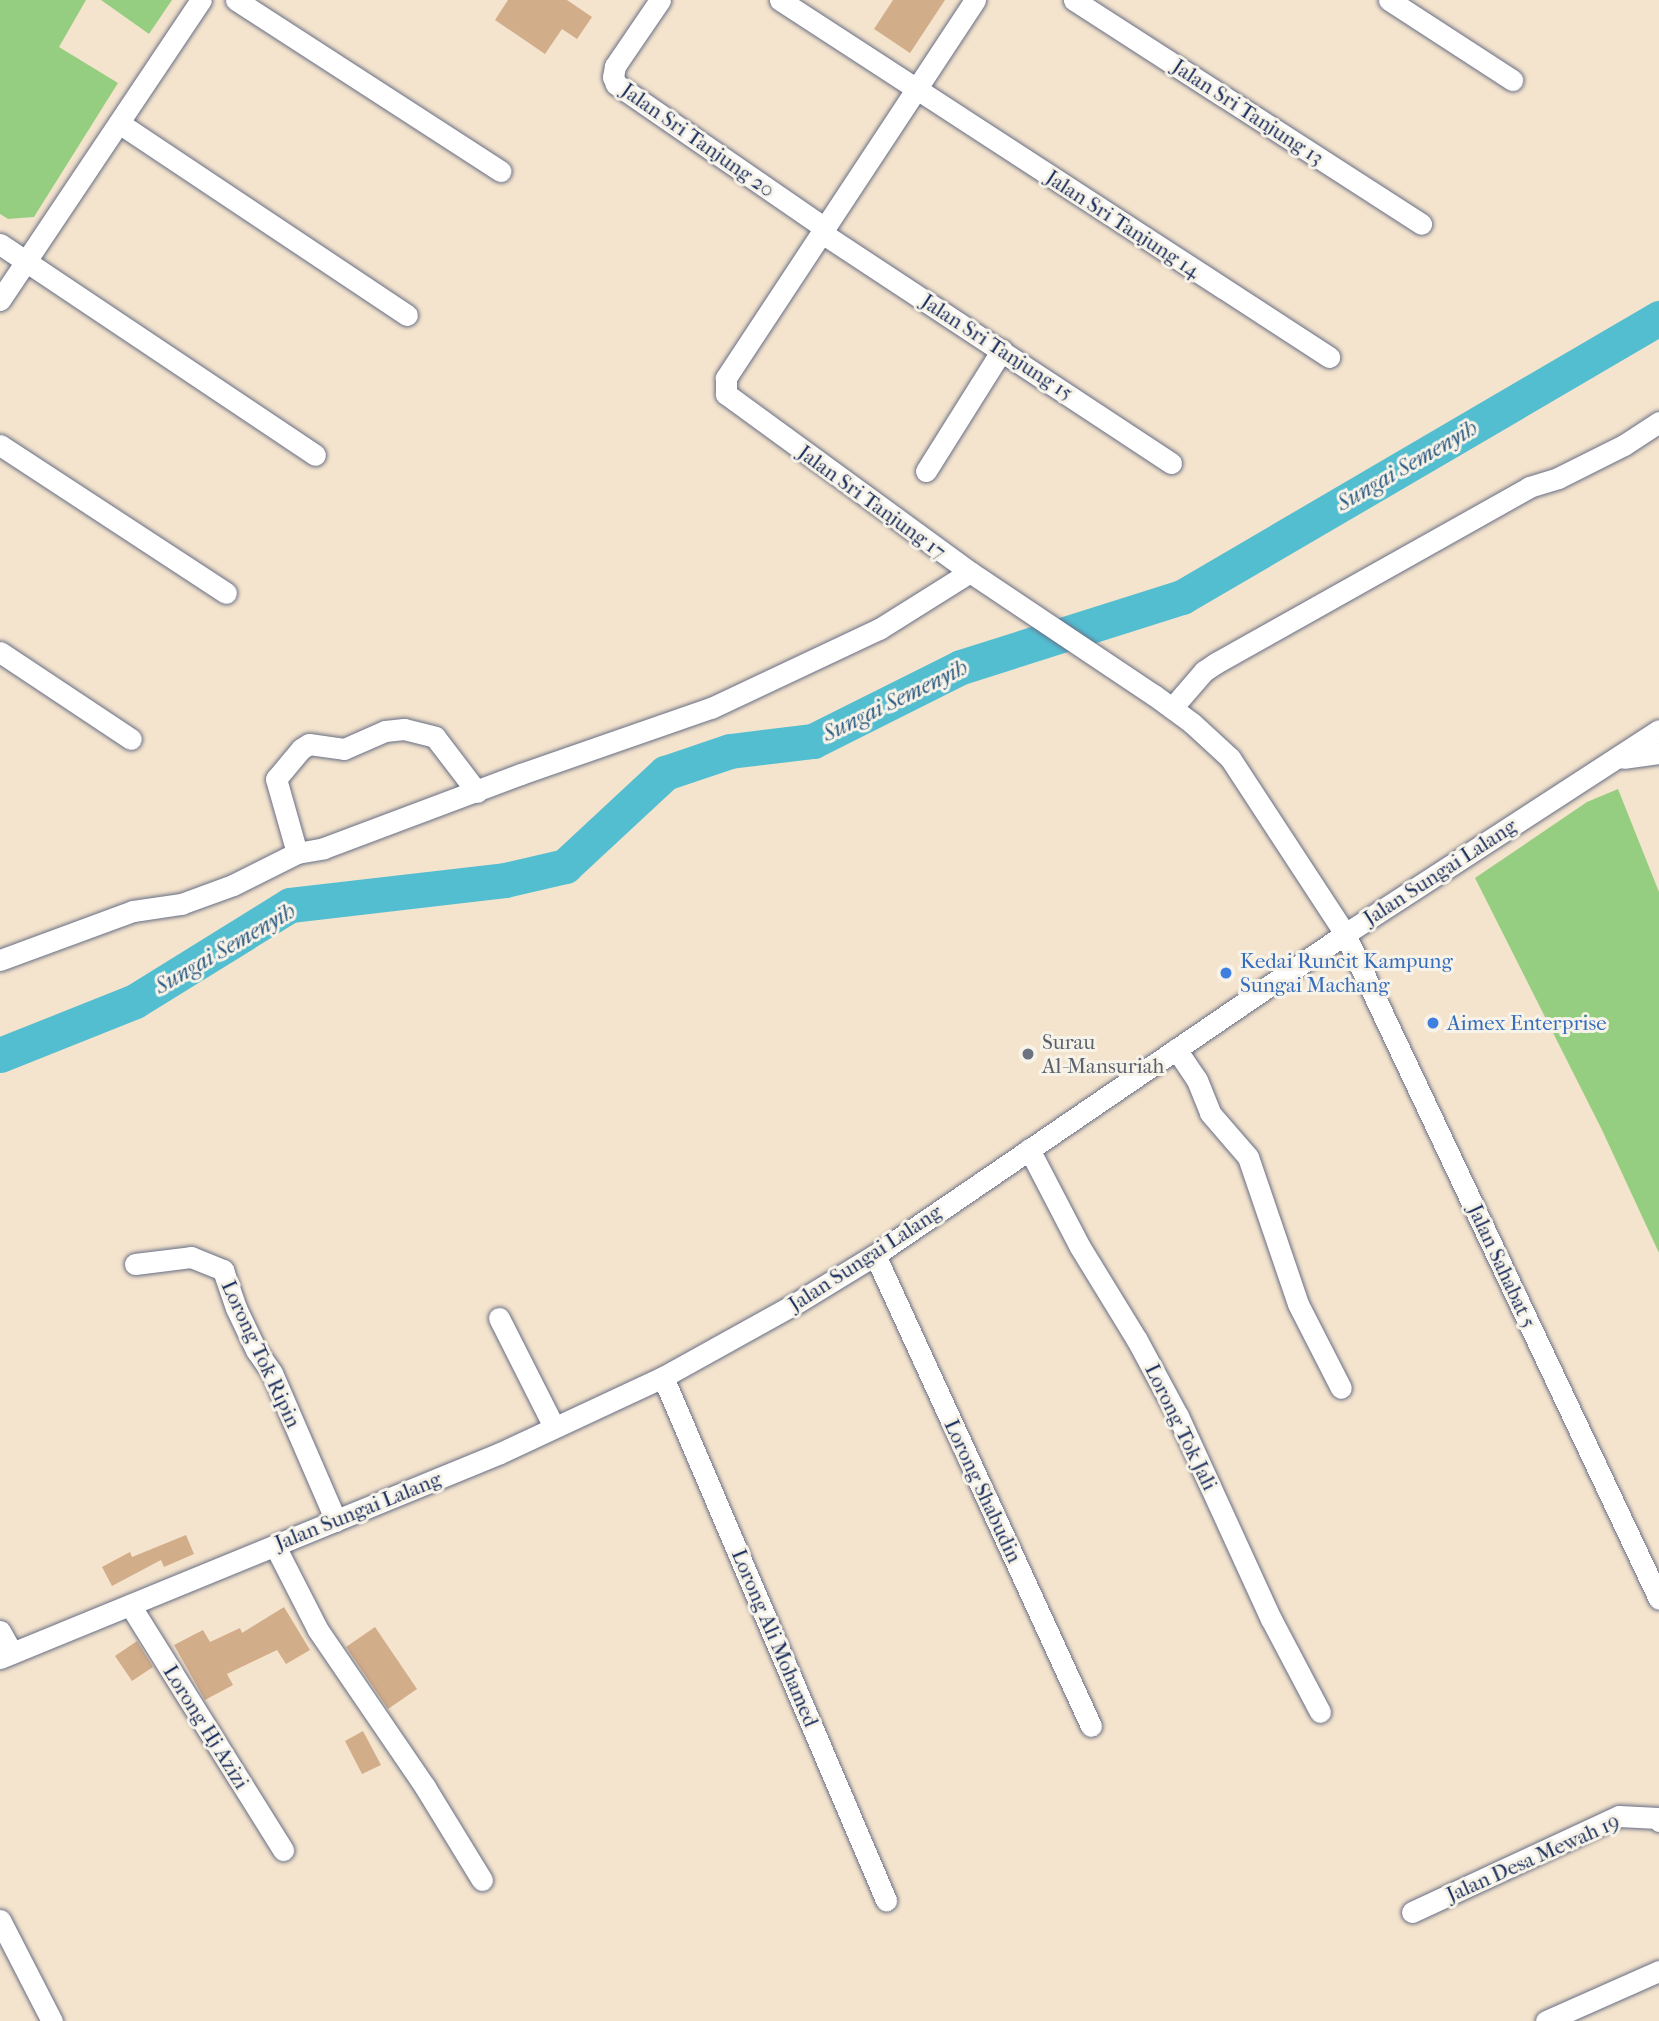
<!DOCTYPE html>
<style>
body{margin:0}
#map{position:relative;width:1659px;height:2021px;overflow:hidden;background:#f5e4cd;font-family:"IM FELL French Canon",serif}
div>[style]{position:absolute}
.green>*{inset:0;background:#96ce81}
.river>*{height:35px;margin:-17.5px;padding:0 17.5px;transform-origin:17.5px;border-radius:17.5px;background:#54bed1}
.building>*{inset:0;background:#d2ad8a}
.roads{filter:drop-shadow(0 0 2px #676e85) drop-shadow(0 0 2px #676e85)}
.minor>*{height:21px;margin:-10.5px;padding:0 10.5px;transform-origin:10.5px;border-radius:10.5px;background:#fff}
.dots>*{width:19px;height:19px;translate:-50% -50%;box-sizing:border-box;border:4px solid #f7f3e8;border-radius:50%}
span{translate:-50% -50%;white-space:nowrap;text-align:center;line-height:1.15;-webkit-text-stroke:6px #f7f3e8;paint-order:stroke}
.street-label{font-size:21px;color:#1b2f5e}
.shop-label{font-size:21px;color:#366cbe}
.left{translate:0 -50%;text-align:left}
.worship-label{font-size:21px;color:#5b616d}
.water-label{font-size:23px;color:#2c5a80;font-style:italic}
</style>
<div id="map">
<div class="green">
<div style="clip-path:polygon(0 0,86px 0,59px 47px,118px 83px,34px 217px,8px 219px,0 214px)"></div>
<div style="clip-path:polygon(101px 0,172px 0,149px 34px)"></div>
<div style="clip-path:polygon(1618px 789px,1659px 892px,1659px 1253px,1602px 1130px,1475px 878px,1587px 802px)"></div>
</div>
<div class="river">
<div style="left:0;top:1055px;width:145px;rotate:-21.8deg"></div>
<div style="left:135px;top:1001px;width:182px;rotate:-31.8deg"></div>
<div style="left:290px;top:905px;width:216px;rotate:-6.6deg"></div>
<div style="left:505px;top:880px;width:62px;rotate:-13.1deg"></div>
<div style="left:565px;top:866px;width:137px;rotate:-42.9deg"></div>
<div style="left:665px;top:773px;width:69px;rotate:-18.7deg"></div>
<div style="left:730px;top:751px;width:84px;rotate:-6.9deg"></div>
<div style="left:813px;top:741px;width:165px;rotate:-26.6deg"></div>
<div style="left:961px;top:667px;width:232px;rotate:-17.6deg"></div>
<div style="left:1182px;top:597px;width:553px;rotate:-30.32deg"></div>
</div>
<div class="building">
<div style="clip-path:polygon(508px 0,567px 0,592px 17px,577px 39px,562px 29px,545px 54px,495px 20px)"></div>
<div style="clip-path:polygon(893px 0,945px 0,910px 53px,874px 29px)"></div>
<div style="clip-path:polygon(186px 1535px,194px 1554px,164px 1567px,161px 1560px,112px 1586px,102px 1567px,130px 1552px,132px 1557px)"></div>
<div style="clip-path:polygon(284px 1607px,310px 1650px,286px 1664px,277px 1650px,227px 1674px,233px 1685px,205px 1700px,174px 1645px,203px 1630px,210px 1642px,240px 1628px,242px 1633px)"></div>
<div style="clip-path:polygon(375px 1627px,417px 1689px,388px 1709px,346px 1647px)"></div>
<div style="clip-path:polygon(137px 1641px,153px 1667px,132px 1681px,115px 1656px)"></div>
<div style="clip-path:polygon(363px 1731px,381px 1765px,362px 1774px,345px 1741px)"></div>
</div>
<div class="roads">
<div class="minor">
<div style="left:236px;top:0;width:315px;rotate:32.9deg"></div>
<div style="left:660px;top:0;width:80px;rotate:124.3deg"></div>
<div style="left:615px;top:66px;width:11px;rotate:100deg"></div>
<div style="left:613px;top:77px;width:8px;rotate:67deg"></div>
<div style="left:616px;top:84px;width:254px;rotate:34.6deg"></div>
<div style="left:780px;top:0;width:655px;rotate:33.03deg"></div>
<div style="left:975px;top:0;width:453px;rotate:123.4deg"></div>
<div style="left:726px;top:378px;width:16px;rotate:90deg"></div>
<div style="left:726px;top:394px;width:302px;rotate:36.1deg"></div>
<div style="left:970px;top:572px;width:221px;rotate:33.8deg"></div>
<div style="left:1154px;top:695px;width:47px;rotate:36.4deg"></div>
<div style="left:1192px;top:723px;width:52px;rotate:42.6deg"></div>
<div style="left:1230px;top:758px;width:210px;rotate:56.8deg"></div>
<div style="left:1345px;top:934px;width:735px;rotate:64.72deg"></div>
<div style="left:1074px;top:0;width:413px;rotate:32.8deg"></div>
<div style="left:1389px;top:0;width:147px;rotate:33deg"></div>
<div style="left:119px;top:123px;width:346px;rotate:33.7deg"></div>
<div style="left:822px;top:233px;width:418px;rotate:33.4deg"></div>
<div style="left:0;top:244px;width:379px;rotate:33.8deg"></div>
<div style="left:0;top:300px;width:361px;rotate:-56.2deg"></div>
<div style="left:0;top:445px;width:270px;rotate:33.2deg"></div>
<div style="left:926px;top:471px;width:143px;rotate:-57.9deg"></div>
<div style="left:0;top:652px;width:157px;rotate:33.6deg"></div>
<div style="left:1172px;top:708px;width:49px;rotate:-49.1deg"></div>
<div style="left:1204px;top:671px;width:14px;rotate:-34deg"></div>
<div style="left:1216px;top:663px;width:359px;rotate:-29.3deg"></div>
<div style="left:1529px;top:487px;width:30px;rotate:-17deg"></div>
<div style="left:1558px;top:478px;width:74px;rotate:-26.6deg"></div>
<div style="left:1624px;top:445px;width:42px;rotate:-33.3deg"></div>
<div style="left:1624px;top:758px;width:35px;rotate:-8deg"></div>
<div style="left:297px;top:853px;width:77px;rotate:-105.8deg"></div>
<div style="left:276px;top:779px;width:39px;rotate:-50deg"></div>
<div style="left:301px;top:749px;width:9px;rotate:-32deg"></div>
<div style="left:309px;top:744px;width:35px;rotate:8deg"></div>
<div style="left:344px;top:749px;width:45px;rotate:-23.7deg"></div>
<div style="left:385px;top:731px;width:19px;rotate:-6deg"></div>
<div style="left:404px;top:729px;width:32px;rotate:14deg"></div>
<div style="left:435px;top:737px;width:69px;rotate:52.6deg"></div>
<div style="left:0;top:960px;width:142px;rotate:-20.2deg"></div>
<div style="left:133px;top:911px;width:49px;rotate:-8.3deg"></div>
<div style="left:181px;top:904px;width:55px;rotate:-20.1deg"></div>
<div style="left:233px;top:885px;width:72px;rotate:-26.6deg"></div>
<div style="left:297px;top:853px;width:27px;rotate:-10deg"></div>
<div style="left:324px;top:848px;width:210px;rotate:-20.6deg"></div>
<div style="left:521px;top:774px;width:201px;rotate:-19.2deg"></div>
<div style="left:711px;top:708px;width:186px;rotate:-25.2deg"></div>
<div style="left:879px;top:629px;width:107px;rotate:-32.1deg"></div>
<div style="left:1176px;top:1049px;width:37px;rotate:56deg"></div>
<div style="left:1197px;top:1080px;width:35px;rotate:68deg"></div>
<div style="left:1210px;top:1113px;width:58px;rotate:49.2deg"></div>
<div style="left:1248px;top:1157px;width:155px;rotate:71.2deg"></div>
<div style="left:1298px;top:1304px;width:94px;rotate:62.9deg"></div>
<div style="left:1029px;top:1149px;width:110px;rotate:62.5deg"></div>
<div style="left:1080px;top:1247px;width:109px;rotate:58.5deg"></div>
<div style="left:1137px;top:1340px;width:86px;rotate:61.7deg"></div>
<div style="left:1178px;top:1416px;width:223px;rotate:65.4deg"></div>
<div style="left:1271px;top:1619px;width:105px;rotate:62.2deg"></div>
<div style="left:875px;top:1255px;width:518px;rotate:65.36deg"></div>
<div style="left:135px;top:1264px;width:56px;rotate:-7.1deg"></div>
<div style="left:191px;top:1257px;width:35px;rotate:22deg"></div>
<div style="left:223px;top:1270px;width:40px;rotate:71.1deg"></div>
<div style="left:236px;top:1308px;width:47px;rotate:64.5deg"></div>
<div style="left:256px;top:1350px;width:28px;rotate:55deg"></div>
<div style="left:272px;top:1373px;width:161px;rotate:66.6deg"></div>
<div style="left:499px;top:1318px;width:122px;rotate:63.2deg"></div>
<div style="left:663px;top:1377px;width:569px;rotate:66.91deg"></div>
<div style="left:275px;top:1546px;width:94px;rotate:62.9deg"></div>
<div style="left:318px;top:1630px;width:190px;rotate:55.7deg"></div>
<div style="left:425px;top:1787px;width:109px;rotate:58.5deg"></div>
<div style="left:130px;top:1605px;width:289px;rotate:58deg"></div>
<div style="left:0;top:1631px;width:25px;rotate:61deg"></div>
<div style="left:0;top:1658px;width:540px;rotate:-22.29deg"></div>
<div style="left:500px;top:1453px;width:180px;rotate:-25deg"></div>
<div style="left:663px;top:1377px;width:149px;rotate:-29deg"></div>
<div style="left:793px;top:1305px;width:96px;rotate:-31.4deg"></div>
<div style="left:875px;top:1255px;width:569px;rotate:-34.33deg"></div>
<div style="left:1345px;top:934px;width:374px;rotate:-33deg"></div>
<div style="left:1412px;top:1912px;width:228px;rotate:-24.9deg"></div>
<div style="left:1619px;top:1816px;width:39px;rotate:3deg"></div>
<div style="left:1658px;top:1818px;width:3px;rotate:72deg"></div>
<div style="left:0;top:1920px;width:114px;rotate:62.8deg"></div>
<div style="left:1546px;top:2021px;width:124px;rotate:-23.9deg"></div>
</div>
</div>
<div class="dots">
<div style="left:1226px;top:973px;background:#3f7fe0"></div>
<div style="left:1433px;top:1023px;background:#3f7fe0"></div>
<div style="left:1028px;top:1054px;background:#6b7280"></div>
</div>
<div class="street-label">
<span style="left:1248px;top:112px;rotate:33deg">Jalan Sri Tanjung 13</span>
<span style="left:698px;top:140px;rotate:35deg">Jalan Sri Tanjung 20</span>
<span style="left:1123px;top:224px;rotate:33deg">Jalan Sri Tanjung 14</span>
<span style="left:997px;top:347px;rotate:33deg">Jalan Sri Tanjung 15</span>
<span style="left:872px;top:502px;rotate:36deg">Jalan Sri Tanjung 17</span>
<span style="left:1440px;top:872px;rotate:-33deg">Jalan Sungai Lalang</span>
<span style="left:865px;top:1258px;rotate:-33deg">Jalan Sungai Lalang</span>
<span style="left:1502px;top:1266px;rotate:65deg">Jalan Sahabat 5</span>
<span style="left:261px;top:1354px;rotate:65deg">Lorong Tok Ripin</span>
<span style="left:1181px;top:1427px;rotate:64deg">Lorong Tok Jali</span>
<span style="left:983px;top:1491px;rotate:65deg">Lorong Shabudin</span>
<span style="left:358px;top:1511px;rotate:-22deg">Jalan Sungai Lalang</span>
<span style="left:775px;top:1638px;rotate:67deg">Lorong Ali Mohamed</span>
<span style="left:206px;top:1727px;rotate:58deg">Lorong Hj Azizi</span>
<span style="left:1533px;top:1858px;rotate:-24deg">Jalan Desa Mewah 19</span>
</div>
<div class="shop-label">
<span class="left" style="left:1240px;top:973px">Kedai Runcit Kampung<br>Sungai Machang</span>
<span class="left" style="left:1447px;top:1023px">Aimex Enterprise</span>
</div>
<div class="worship-label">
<span class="left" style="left:1042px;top:1054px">Surau<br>Al-Mansuriah</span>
</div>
<div class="water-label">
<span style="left:1407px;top:466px;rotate:-30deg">Sungai Semenyih</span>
<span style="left:895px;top:701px;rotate:-26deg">Sungai Semenyih</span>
<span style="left:225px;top:949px;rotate:-30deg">Sungai Semenyih</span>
</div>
</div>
